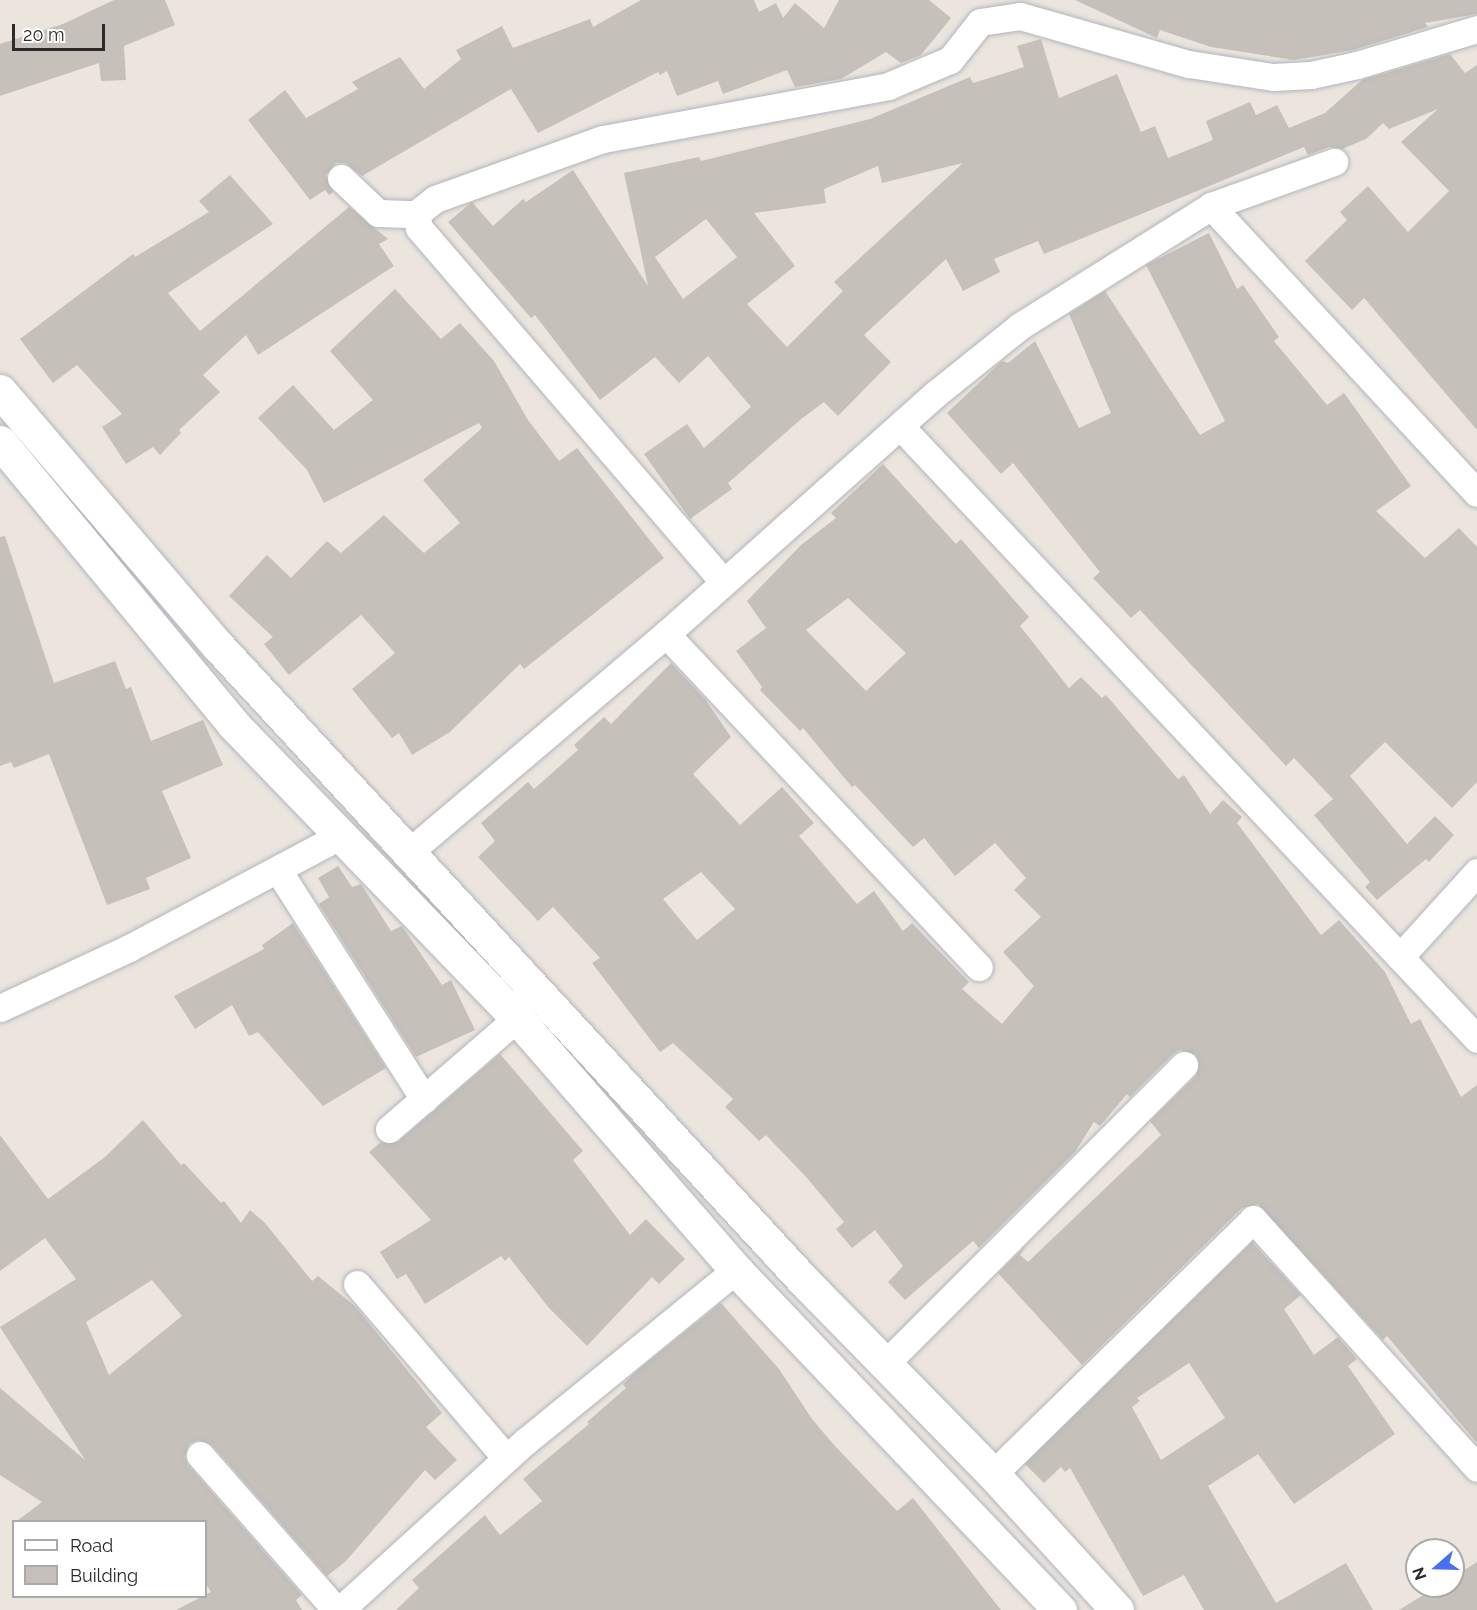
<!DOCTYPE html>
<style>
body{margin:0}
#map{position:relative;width:1477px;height:1610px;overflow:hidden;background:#ece5de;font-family:Raleway,sans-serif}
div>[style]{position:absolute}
.building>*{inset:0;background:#c5c0b9}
.roads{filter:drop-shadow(0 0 2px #b1b5be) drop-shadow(0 0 2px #b1b5be)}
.street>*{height:27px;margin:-13.5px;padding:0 13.5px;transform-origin:13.5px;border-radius:13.5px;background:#fff}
.secondary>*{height:33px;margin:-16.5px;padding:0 16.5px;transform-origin:16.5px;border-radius:16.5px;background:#fff}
span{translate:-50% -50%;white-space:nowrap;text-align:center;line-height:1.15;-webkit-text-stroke:5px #fff;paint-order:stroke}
.legend{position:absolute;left:12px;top:1520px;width:195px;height:78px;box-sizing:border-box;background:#fff;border:2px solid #aaa;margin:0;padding:8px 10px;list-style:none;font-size:18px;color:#2b2b2b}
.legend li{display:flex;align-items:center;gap:12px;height:30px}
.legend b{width:30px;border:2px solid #aaa}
.north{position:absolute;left:1405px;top:1538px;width:60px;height:60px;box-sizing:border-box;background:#fff;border:2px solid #aaa;border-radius:50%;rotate:250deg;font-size:16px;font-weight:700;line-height:24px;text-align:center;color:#2b2b2b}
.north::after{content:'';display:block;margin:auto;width:21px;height:27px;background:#4670f1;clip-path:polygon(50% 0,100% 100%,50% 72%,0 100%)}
.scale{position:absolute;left:12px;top:24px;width:93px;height:27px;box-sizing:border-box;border:3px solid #2b2b2b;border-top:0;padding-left:8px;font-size:18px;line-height:21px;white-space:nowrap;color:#2b2b2b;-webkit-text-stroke:4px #fff;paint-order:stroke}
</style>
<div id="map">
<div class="building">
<div style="clip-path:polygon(114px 0,165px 0,175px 25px,124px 46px,126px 80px,101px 81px,99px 63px,0 96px,0 44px,63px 24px)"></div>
<div style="clip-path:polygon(641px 0,754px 0,759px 12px,776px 3px,783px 18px,795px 3px,824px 28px,839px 0,929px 0,951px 18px,921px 55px,901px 63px,886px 52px,841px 79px,795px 87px,787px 70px,723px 94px,718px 81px,677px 96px,667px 71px,660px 75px,658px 72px,538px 133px,511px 89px,362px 176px,345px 163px,336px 163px,326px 175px,333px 192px,329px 195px,325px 190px,310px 200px,248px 120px,285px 90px,306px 118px,358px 89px,352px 82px,400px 57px,424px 89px,461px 59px,456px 50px,502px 26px,513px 48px,590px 19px,593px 27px)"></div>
<div style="clip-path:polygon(1075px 0,1477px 0,1477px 14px,1425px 23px,1428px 27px,1353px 50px,1294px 60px,1211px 47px,1160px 30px,1157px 38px)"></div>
<div style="clip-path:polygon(evenodd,1041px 39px,1059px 98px,1117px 74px,1141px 132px,1155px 126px,1168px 158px,1213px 140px,1206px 121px,1250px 102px,1256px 115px,1277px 105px,1289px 128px,1325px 113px,1362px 80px,1450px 54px,1465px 73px,1477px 65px,1477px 430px,1364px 298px,1352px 310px,1305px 261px,1347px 220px,1340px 212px,1368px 186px,1408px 232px,1449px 191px,1401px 142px,1438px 109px,1389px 129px,1383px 123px,1366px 139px,1342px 149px,1329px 147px,1308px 155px,1304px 147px,1044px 254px,1038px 241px,994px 259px,1000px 272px,963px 291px,946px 259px,864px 335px,891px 362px,838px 416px,824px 402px,800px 420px,728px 483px,732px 489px,690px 519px,644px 454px,687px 424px,704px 448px,751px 407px,708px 356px,679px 383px,655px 357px,600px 400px,535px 315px,531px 318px,448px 222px,472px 202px,493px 226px,523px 199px,526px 202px,573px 170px,648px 286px,624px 173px,699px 157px,701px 161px,870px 119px,970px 77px,973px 83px,1024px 67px,1017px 46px,1041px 39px,963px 163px,834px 282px,843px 291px,787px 347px,747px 304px,795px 266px,754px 213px,826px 203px,824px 189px,878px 166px,882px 183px,963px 163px,1041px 39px,706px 219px,737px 257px,683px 299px,655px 257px,706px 219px)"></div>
<div style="clip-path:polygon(230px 175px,273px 224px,168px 293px,200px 331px,349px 207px,388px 239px,379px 244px,394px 266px,258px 355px,246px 335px,203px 375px,220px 392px,179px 430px,181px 433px,160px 455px,153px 447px,126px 464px,102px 427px,122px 414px,77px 365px,53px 383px,20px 339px,133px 254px,135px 257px,209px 212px,199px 201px)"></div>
<div style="clip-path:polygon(1209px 233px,1237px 289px,1243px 285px,1279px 337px,1274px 341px,1327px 405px,1344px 393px,1411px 486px,1376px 511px,1425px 558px,1459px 528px,1477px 547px,1477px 782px,1452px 808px,1385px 742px,1350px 776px,1407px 844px,1435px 816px,1454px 835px,1429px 862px,1426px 859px,1377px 900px,1365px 887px,1370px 882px,1314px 815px,1333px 799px,1294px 758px,1286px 766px,1140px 610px,1131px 618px,1093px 578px,1100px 572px,1013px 463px,1001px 474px,947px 413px,1002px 361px,1008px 363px,1035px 341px,1079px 428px,1111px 413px,1069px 314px,1105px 291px,1200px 435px,1225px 421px,1146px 265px)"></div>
<div style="clip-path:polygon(395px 289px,441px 339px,460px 323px,494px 361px,528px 420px,559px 461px,577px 448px,664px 558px,524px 669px,520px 664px,450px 732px,412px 755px,399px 733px,392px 738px,352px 689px,395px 653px,361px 615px,289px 675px,264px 644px,273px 637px,229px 596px,267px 555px,291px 578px,327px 541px,341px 553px,384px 515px,424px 553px,460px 523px,423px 480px,482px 428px,479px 423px,324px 503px,307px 470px,258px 418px,293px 385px,334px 430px,373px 400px,330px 351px)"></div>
<div style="clip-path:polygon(evenodd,883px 464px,956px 544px,961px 539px,1029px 617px,1020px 626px,1069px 688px,1081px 677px,1102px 698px,1106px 695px,1178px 779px,1184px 775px,1210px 814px,1223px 800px,1242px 817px,1237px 823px,1321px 935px,1339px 920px,1385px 972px,1411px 1024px,1420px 1019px,1461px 1097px,1477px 1085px,1477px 1443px,1387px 1336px,1383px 1340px,1258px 1204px,1242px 1208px,1082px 1365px,998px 1273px,1026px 1246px,1020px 1255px,1028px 1262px,1161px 1135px,1150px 1121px,1196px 1076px,1199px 1062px,1195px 1054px,1180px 1050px,1173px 1054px,1130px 1097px,1127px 1094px,1100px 1126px,1094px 1122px,1075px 1152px,979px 1248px,973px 1241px,905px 1300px,888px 1282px,903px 1266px,875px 1230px,852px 1248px,836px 1229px,844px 1222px,807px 1178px,766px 1135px,759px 1141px,725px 1107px,733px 1099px,673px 1043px,660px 1052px,592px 963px,600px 958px,553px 907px,538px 921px,478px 857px,495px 841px,481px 823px,528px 782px,534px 789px,578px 750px,574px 745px,604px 717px,611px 724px,671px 663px,705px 699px,731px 737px,693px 774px,740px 825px,782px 787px,814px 823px,799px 836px,857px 904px,874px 891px,903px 931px,912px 923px,969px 982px,962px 989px,1002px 1024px,1034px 986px,1003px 952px,1041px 917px,1014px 890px,1026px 878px,995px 843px,955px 876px,924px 838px,913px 847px,855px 785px,852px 787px,803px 728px,800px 731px,760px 690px,762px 687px,736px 651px,766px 628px,747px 601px,801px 545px,836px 518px,831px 513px,883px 464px,848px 598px,906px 653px,866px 691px,806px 630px,848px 598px,883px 464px,701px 872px,735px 909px,697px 940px,663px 899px,701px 872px)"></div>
<div style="clip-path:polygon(5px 536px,54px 683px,115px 661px,126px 689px,131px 687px,151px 741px,203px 720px,223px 765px,162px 791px,191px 858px,146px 878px,150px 889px,107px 905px,49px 754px,14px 768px,11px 762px,0 766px,0 537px)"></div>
<div style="clip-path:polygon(338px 866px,352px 887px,361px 884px,391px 931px,402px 926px,442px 985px,451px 980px,475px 1030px,416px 1057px,319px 904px,329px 897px,318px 878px)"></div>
<div style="clip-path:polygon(293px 923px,386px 1068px,323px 1106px,258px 1032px,249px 1036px,232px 1005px,195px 1029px,174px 996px,264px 949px,262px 945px)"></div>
<div style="clip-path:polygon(500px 1054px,583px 1151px,573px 1160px,630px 1235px,646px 1219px,685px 1259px,659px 1284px,652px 1277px,587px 1346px,548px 1307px,509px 1257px,505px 1261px,501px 1256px,425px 1304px,406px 1274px,397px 1279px,380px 1252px,431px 1220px,369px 1152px,381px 1142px,399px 1141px)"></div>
<div style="clip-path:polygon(evenodd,143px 1120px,181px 1165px,184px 1163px,221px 1203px,224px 1201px,241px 1223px,250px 1210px,265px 1223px,312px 1281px,318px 1276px,356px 1307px,442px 1413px,426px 1427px,457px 1460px,435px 1480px,425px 1470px,345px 1562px,327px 1576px,212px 1445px,198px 1440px,189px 1444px,185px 1457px,188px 1465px,302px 1595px,296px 1600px,302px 1610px,176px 1610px,211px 1592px,206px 1584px,206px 1521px,17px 1521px,42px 1502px,0 1475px,0 1388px,85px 1460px,0 1327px,76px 1279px,45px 1238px,0 1271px,0 1135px,48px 1199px,105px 1157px,143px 1120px,152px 1280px,182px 1316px,109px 1375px,86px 1322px,152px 1280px)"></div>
<div style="clip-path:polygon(evenodd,1252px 1242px,1301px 1295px,1284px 1309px,1314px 1355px,1338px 1337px,1357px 1359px,1348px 1366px,1395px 1434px,1294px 1504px,1258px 1454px,1208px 1486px,1276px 1603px,1346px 1563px,1373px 1610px,1204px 1610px,1184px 1575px,1143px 1596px,1070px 1468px,1065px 1472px,1061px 1467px,1044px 1483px,1025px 1464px,1252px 1242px,1189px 1363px,1225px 1418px,1161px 1460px,1132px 1407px,1140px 1401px,1137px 1398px,1189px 1363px)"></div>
<div style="clip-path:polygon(721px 1303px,779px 1369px,812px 1419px,834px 1445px,897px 1511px,913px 1498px,1001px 1610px,396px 1610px,419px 1588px,412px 1580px,485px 1515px,500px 1535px,542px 1501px,523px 1479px,589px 1424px,587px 1422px,626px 1388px,623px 1384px,639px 1369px)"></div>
<div style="clip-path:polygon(1477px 1562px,1477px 1610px,1399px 1610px,1438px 1586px,1453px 1586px,1453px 1577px)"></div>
</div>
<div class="roads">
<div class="street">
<div style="left:341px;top:178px;width:51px;rotate:43.4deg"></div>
<div style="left:378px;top:213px;width:38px;rotate:2deg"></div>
<div style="left:416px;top:214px;width:24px;rotate:-38deg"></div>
<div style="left:435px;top:199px;width:178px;rotate:-19.7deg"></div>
<div style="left:603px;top:139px;width:290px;rotate:-10.5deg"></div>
<div style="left:888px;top:86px;width:67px;rotate:-22.8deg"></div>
<div style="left:950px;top:60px;width:48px;rotate:-51.7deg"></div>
<div style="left:980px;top:22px;width:40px;rotate:-8.5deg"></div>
<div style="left:1020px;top:16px;width:176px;rotate:15.9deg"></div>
<div style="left:1189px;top:64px;width:85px;rotate:8.8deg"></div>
<div style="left:1273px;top:77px;width:38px;rotate:-3deg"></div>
<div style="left:1311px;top:75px;width:47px;rotate:-12.3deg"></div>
<div style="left:1357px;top:65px;width:125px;rotate:-16.7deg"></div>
<div style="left:1211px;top:206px;width:391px;rotate:47.2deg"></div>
<div style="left:416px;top:214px;width:14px;rotate:78deg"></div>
<div style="left:419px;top:228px;width:467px;rotate:49.3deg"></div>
<div style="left:900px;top:426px;width:842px;rotate:46.73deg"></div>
<div style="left:666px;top:634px;width:457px;rotate:46.8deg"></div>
<div style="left:409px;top:852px;width:337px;rotate:-40.3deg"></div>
<div style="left:666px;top:634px;width:359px;rotate:-41.7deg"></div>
<div style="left:934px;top:395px;width:110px;rotate:-38.7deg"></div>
<div style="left:1020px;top:326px;width:226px;rotate:-32.1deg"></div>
<div style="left:1211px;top:206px;width:131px;rotate:-19.7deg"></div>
<div style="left:278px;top:870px;width:272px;rotate:57.5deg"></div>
<div style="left:1400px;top:957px;width:115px;rotate:-47.8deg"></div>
<div style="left:0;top:1008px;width:142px;rotate:-24.9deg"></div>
<div style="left:129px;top:948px;width:242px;rotate:-28deg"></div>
<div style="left:389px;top:1129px;width:169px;rotate:-40.9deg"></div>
<div style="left:357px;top:1284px;width:229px;rotate:49.4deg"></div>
<div style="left:885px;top:1364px;width:423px;rotate:-45deg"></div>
<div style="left:200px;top:1455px;width:206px;rotate:48.7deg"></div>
<div style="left:993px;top:1474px;width:364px;rotate:-44.4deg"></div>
<div style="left:1253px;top:1219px;width:335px;rotate:48deg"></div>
<div style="left:340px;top:1610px;width:251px;rotate:-42.3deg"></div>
<div style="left:526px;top:1441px;width:271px;rotate:-39.2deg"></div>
</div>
<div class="secondary">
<div style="left:0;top:391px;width:335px;rotate:49.5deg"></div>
<div style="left:218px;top:646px;width:863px;rotate:47.3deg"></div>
<div style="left:803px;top:1280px;width:272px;rotate:45.6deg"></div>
<div style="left:993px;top:1474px;width:184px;rotate:47.6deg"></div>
<div style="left:0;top:442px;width:366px;rotate:50.4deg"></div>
<div style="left:233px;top:724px;width:409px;rotate:46deg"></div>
<div style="left:517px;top:1018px;width:334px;rotate:49deg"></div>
<div style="left:736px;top:1270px;width:470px;rotate:46.4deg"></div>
</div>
</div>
<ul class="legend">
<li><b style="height:8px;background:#fff"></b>Road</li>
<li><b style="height:16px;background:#c5c0b9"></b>Building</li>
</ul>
<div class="north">N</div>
<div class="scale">20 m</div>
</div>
